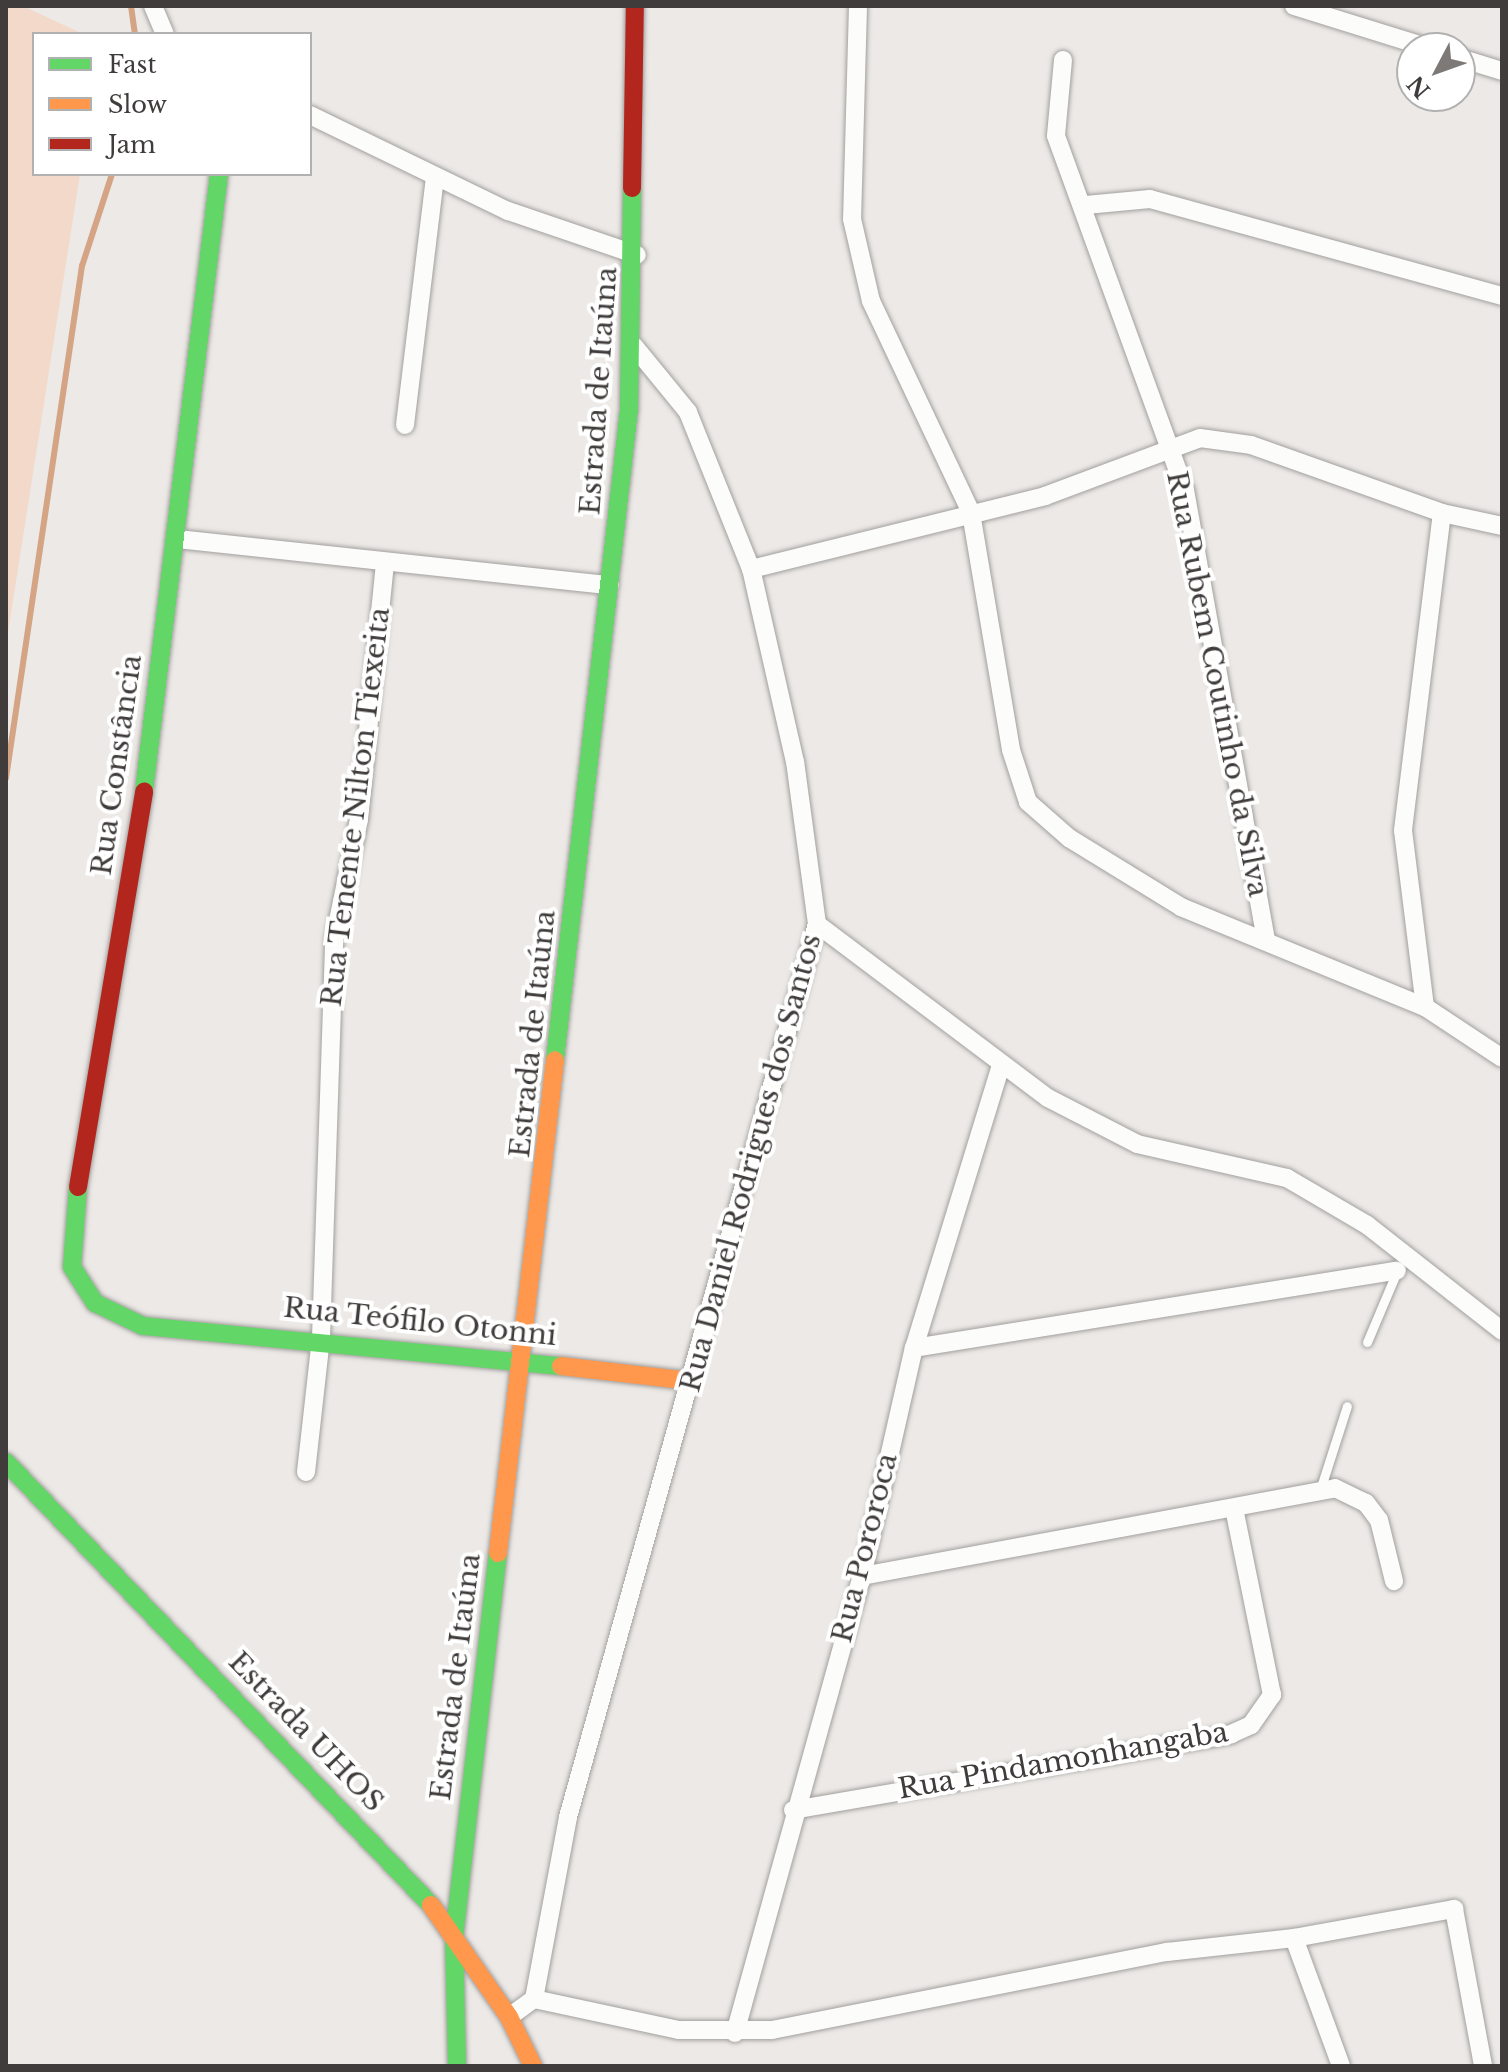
<!DOCTYPE html>
<meta charset="utf-8">
<style>
body{margin:0}
#map{position:relative;width:1508px;height:2072px;overflow:hidden;background:#ece9e6;font-family:"Libre Baskerville",serif}
div>[style]{position:absolute}
.green>*{inset:0;background:#f2d9c9}
.stream>*{height:6px;margin:-3px;padding:0 3px;transform-origin:3px;border-radius:3px;background:#d4a485}
.roads{filter:drop-shadow(0 0 2px #a2a09e) drop-shadow(0 0 2px #a2a09e)}
.lane>*{height:9px;margin:-4.5px;padding:0 4.5px;transform-origin:4.5px;border-radius:4.5px;background:#fcfcfb}
.street>*{height:18px;margin:-9px;padding:0 9px;transform-origin:9px;border-radius:9px;background:#fcfcfb}
.fast>*{height:18px;margin:-9px;padding:0 9px;transform-origin:9px;border-radius:9px;background:#63d668}
.slow>*{height:18px;margin:-9px;padding:0 9px;transform-origin:9px;border-radius:9px;background:#ff974d}
.jam>*{height:18px;margin:-9px;padding:0 9px;transform-origin:9px;border-radius:9px;background:#b3261e}
span{translate:-50% -50%;white-space:nowrap;text-align:center;line-height:1.15;-webkit-text-stroke:8px #fff;paint-order:stroke}
.street-label{font-size:28px;color:#3f3c3b}
.frame{position:absolute;inset:0;border:8px solid #3f3c3b;pointer-events:none}
.legend{position:absolute;left:32px;top:32px;width:280px;height:144px;box-sizing:border-box;background:#fff;border:2px solid #b2b1b1;margin:0;padding:10px 14px;list-style:none;font-size:24px;color:#3f3c3b}
.legend li{display:flex;align-items:center;gap:16px;height:40px}
.legend b{width:40px;border:2px solid #b2b1b1}
.north{position:absolute;left:1396px;top:32px;width:80px;height:80px;box-sizing:border-box;background:#fff;border:2px solid #b2b1b1;border-radius:50%;rotate:229deg;font-size:22px;font-weight:700;line-height:32px;text-align:center;color:#3f3c3b}
.north::after{content:'';display:block;margin:auto;width:28px;height:36px;background:#7c7977;clip-path:polygon(50% 0,100% 100%,50% 72%,0 100%)}
</style>
<div id="map">
<div class="green">
<div style="clip-path:polygon(6px 6px,23px 6px,83px 34px,34px 34px,34px 174px,80px 174px,6px 645px)"></div>
</div>
<div class="stream">
<div style="left:131px;top:6px;width:28px;rotate:82deg"></div>
<div style="left:6px;top:778px;width:518px;rotate:-81.56deg"></div>
<div style="left:82px;top:266px;width:97px;rotate:-71.9deg"></div>
</div>
<div class="roads">
<div class="lane">
<div style="left:1367px;top:1342px;width:77px;rotate:-67.1deg"></div>
<div style="left:1320px;top:1490px;width:88px;rotate:-72.2deg"></div>
</div>
<div class="street">
<div style="left:153px;top:6px;width:30px;rotate:67deg"></div>
<div style="left:858px;top:6px;width:213px;rotate:91.6deg"></div>
<div style="left:852px;top:219px;width:84px;rotate:77deg"></div>
<div style="left:871px;top:301px;width:234px;rotate:64.7deg"></div>
<div style="left:971px;top:513px;width:240px;rotate:80.4deg"></div>
<div style="left:1011px;top:750px;width:55px;rotate:71.9deg"></div>
<div style="left:1028px;top:802px;width:55px;rotate:41.3deg"></div>
<div style="left:1069px;top:838px;width:132px;rotate:31.6deg"></div>
<div style="left:1181px;top:907px;width:264px;rotate:22.3deg"></div>
<div style="left:1425px;top:1007px;width:92px;rotate:33.5deg"></div>
<div style="left:1294px;top:6px;width:141px;rotate:17.3deg"></div>
<div style="left:1460px;top:58px;width:44px;rotate:17.2deg"></div>
<div style="left:1063px;top:60px;width:76px;rotate:95.3deg"></div>
<div style="left:1056px;top:136px;width:377px;rotate:70deg"></div>
<div style="left:1185px;top:490px;width:455px;rotate:79.8deg"></div>
<div style="left:310px;top:115px;width:220px;rotate:25.9deg"></div>
<div style="left:508px;top:211px;width:136px;rotate:18.8deg"></div>
<div style="left:1086px;top:205px;width:64px;rotate:-5.4deg"></div>
<div style="left:1150px;top:199px;width:365px;rotate:15.4deg"></div>
<div style="left:405px;top:425px;width:249px;rotate:-83.1deg"></div>
<div style="left:177px;top:539px;width:435px;rotate:6.1deg"></div>
<div style="left:751px;top:569px;width:303px;rotate:-13.9deg"></div>
<div style="left:1045px;top:496px;width:165px;rotate:-20.5deg"></div>
<div style="left:1200px;top:438px;width:51px;rotate:7.8deg"></div>
<div style="left:1251px;top:445px;width:203px;rotate:19.6deg"></div>
<div style="left:1442px;top:513px;width:61px;rotate:12.2deg"></div>
<div style="left:817px;top:924px;width:289px;rotate:37deg"></div>
<div style="left:1048px;top:1098px;width:100px;rotate:27.3deg"></div>
<div style="left:1137px;top:1144px;width:154px;rotate:12.8deg"></div>
<div style="left:1287px;top:1178px;width:93px;rotate:30.4deg"></div>
<div style="left:1367px;top:1225px;width:172px;rotate:38.1deg"></div>
<div style="left:1425px;top:1007px;width:178px;rotate:-97.1deg"></div>
<div style="left:1403px;top:830px;width:319px;rotate:-83deg"></div>
<div style="left:914px;top:1348px;width:489px;rotate:-9.1deg"></div>
<div style="left:306px;top:1472px;width:135px;rotate:-83.6deg"></div>
<div style="left:321px;top:1338px;width:398px;rotate:-88.1deg"></div>
<div style="left:334px;top:940px;width:124px;rotate:-78.3deg"></div>
<div style="left:359px;top:819px;width:257px;rotate:-84.2deg"></div>
<div style="left:862px;top:1576px;width:481px;rotate:-10.5deg"></div>
<div style="left:1335px;top:1488px;width:34px;rotate:26deg"></div>
<div style="left:1366px;top:1503px;width:21px;rotate:53deg"></div>
<div style="left:1379px;top:1520px;width:63px;rotate:76.2deg"></div>
<div style="left:793px;top:1810px;width:445px;rotate:-9.8deg"></div>
<div style="left:1231px;top:1734px;width:22px;rotate:-24deg"></div>
<div style="left:1251px;top:1725px;width:37px;rotate:-55deg"></div>
<div style="left:1272px;top:1695px;width:190px;rotate:-101.5deg"></div>
<div style="left:1294px;top:1938px;width:163px;rotate:-10.3deg"></div>
<div style="left:1454px;top:1909px;width:160px;rotate:79.5deg"></div>
<div style="left:534px;top:1999px;width:185px;rotate:-79.4deg"></div>
<div style="left:568px;top:1817px;width:927px;rotate:-74.42deg"></div>
<div style="left:817px;top:924px;width:163px;rotate:-97.7deg"></div>
<div style="left:795px;top:762px;width:198px;rotate:-102.8deg"></div>
<div style="left:751px;top:569px;width:169px;rotate:-111.9deg"></div>
<div style="left:688px;top:412px;width:85px;rotate:-129.3deg"></div>
<div style="left:509px;top:2017px;width:31px;rotate:-36deg"></div>
<div style="left:534px;top:1999px;width:148px;rotate:12.1deg"></div>
<div style="left:679px;top:2030px;width:93px"></div>
<div style="left:772px;top:2030px;width:403px;rotate:-11.2deg"></div>
<div style="left:1167px;top:1952px;width:128px;rotate:-6.3deg"></div>
<div style="left:1294px;top:1938px;width:136px;rotate:69.8deg"></div>
<div style="left:735px;top:2033px;width:474px;rotate:-74.5deg"></div>
<div style="left:862px;top:1576px;width:234px;rotate:-77.2deg"></div>
<div style="left:914px;top:1348px;width:295px;rotate:-72.9deg"></div>
</div>
<div class="fast">
<div style="left:144px;top:791px;width:622px;rotate:-83.07deg"></div>
<div style="left:555px;top:1060px;width:654px;rotate:-83.51deg"></div>
<div style="left:629px;top:410px;width:222px;rotate:-89.2deg"></div>
<div style="left:78px;top:1187px;width:80px;rotate:94.3deg"></div>
<div style="left:72px;top:1267px;width:43px;rotate:57.4deg"></div>
<div style="left:95px;top:1303px;width:53px;rotate:25.6deg"></div>
<div style="left:143px;top:1326px;width:420px;rotate:5.5deg"></div>
<div style="left:6px;top:1462px;width:614px;rotate:46.19deg"></div>
<div style="left:457px;top:2066px;width:128px;rotate:-91.3deg"></div>
<div style="left:454px;top:1938px;width:388px;rotate:-83.5deg"></div>
</div>
<div class="slow">
<div style="left:561px;top:1366px;width:131px;rotate:6.6deg"></div>
<div style="left:498px;top:1553px;width:496px;rotate:-83.4deg"></div>
<div style="left:431px;top:1905px;width:136px;rotate:55.1deg"></div>
<div style="left:509px;top:2017px;width:55px;rotate:63.9deg"></div>
</div>
<div class="jam">
<div style="left:632px;top:188px;width:182px;rotate:-89.1deg"></div>
<div style="left:78px;top:1187px;width:401px;rotate:-80.5deg"></div>
</div>
</div>
<div class="street-label">
<span style="left:599px;top:391px;rotate:-86deg">Estrada de Itaúna</span>
<span style="left:1217px;top:684px;rotate:79deg">Rua Rubem Coutinho da Silva</span>
<span style="left:117px;top:765px;rotate:-82deg">Rua Constância</span>
<span style="left:356px;top:807px;rotate:-83deg">Rua Tenente Nilton Tiexeita</span>
<span style="left:533px;top:1034px;rotate:-84deg">Estrada de Itaúna</span>
<span style="left:751px;top:1163px;rotate:-75deg">Rua Daniel Rodrigues dos Santos</span>
<span style="left:420px;top:1322px;rotate:6deg">Rua Teófilo Otonni</span>
<span style="left:865px;top:1548px;rotate:-76deg">Rua Pororoca</span>
<span style="left:456px;top:1677px;rotate:-83deg">Estrada de Itaúna</span>
<span style="left:306px;top:1732px;rotate:46deg">Estrada UHOS</span>
<span style="left:1063px;top:1761px;rotate:-10deg">Rua Pindamonhangaba</span>
</div>
<div class="frame"></div>
<ul class="legend">
<li><b style="height:10px;background:#63d668"></b>Fast</li>
<li><b style="height:10px;background:#ff974d"></b>Slow</li>
<li><b style="height:10px;background:#b3261e"></b>Jam</li>
</ul>
<div class="north">N</div>
</div>
